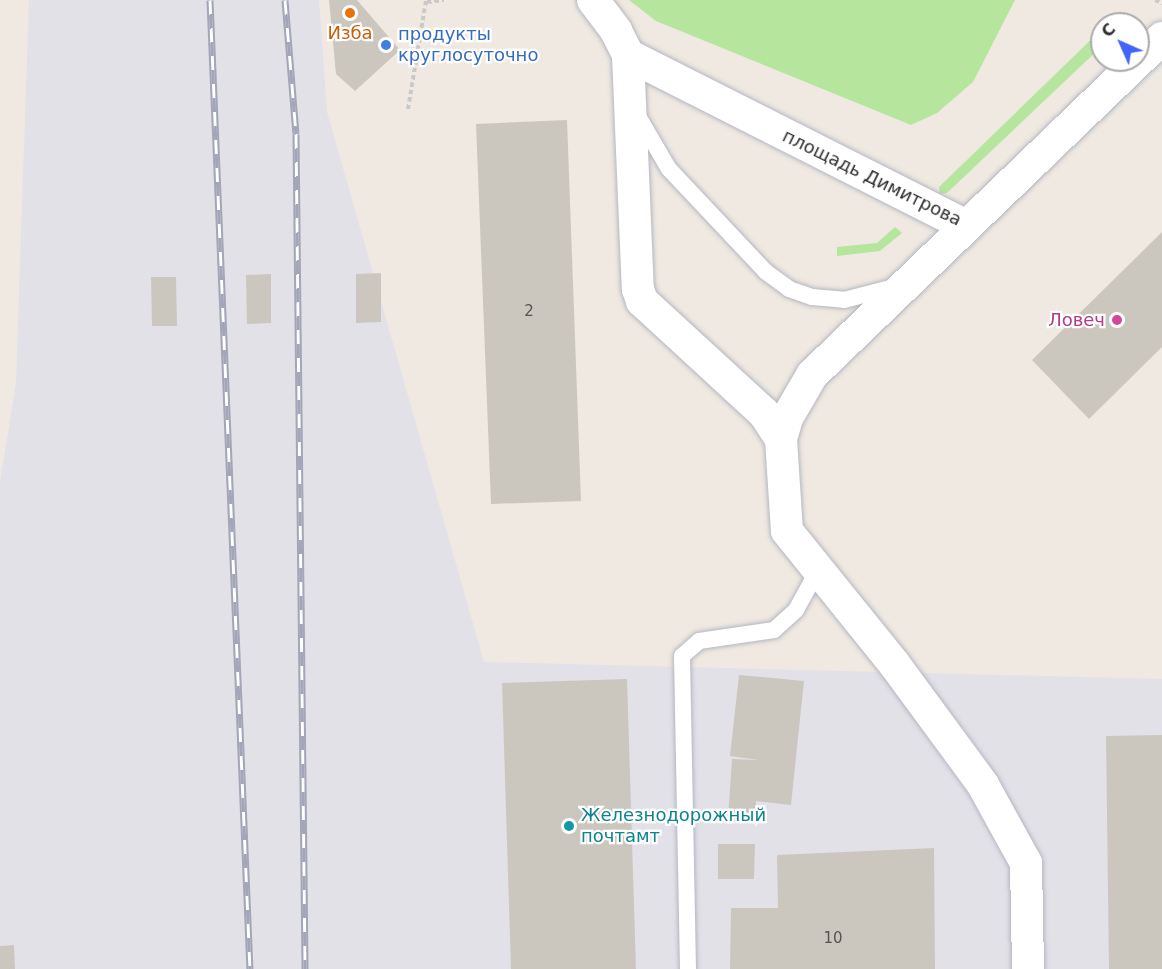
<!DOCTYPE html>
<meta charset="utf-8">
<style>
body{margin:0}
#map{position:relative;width:1162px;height:969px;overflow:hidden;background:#efe9e1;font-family:"DejaVu Sans",sans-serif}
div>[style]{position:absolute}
.industrial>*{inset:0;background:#e3e1e8}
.green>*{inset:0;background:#b6e59e}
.building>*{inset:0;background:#cbc7bf}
.path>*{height:4px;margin-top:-2px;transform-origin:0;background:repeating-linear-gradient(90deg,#c9c9c9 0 4.5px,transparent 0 7.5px)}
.roads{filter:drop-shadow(0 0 2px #b4b7c1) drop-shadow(0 0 2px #b4b7c1)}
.service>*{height:16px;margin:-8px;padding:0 8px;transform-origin:8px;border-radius:8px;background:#fff}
.minor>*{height:32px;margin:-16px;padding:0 16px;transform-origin:16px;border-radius:16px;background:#fff}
.rail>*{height:7px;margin-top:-3.5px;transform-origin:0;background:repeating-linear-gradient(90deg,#fff 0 14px,#a3a6b8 0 28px);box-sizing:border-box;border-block:2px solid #a3a6b8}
.dots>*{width:16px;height:16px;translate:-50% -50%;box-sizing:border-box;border:3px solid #fff;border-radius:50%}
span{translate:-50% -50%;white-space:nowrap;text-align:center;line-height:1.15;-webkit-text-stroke:4.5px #fff;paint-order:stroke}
.number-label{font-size:15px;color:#555452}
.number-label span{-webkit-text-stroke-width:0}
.food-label{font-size:18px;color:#c56008}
.shop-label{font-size:18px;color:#366cbe}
.left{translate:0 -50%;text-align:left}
.street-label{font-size:18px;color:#2e2e2e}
.hotel-label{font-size:18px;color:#b23c85}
.right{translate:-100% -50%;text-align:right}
.culture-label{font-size:18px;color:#0d838f}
.north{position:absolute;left:1090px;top:12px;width:60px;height:60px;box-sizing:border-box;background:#fff;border:2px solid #ababab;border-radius:50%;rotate:315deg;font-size:16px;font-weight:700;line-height:24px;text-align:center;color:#2e2e2e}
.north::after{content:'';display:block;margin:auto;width:21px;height:27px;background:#4264fb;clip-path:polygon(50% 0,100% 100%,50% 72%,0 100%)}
</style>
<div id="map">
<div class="industrial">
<div style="clip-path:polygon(29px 0,319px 0,327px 112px,484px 662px,1162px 679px,1162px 969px,0 969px,0 482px,16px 383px)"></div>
</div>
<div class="green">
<div style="clip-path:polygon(629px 0,1015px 0,973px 82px,937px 113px,911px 125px,656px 21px)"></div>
<div style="clip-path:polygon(1102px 29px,1102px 46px,947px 193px,940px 194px,939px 187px)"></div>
<div style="clip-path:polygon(895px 227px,902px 233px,880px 251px,837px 256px,837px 247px,877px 243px)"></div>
</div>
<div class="building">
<div style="clip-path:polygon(329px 0,357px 0,400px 50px,355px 91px,336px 74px)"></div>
<div style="clip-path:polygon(567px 120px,581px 501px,491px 504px,476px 124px)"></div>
<div style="clip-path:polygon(1162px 232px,1162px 347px,1089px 419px,1032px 360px)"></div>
<div style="clip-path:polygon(381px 273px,381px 322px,356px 323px,356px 274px)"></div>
<div style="clip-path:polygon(271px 274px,271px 323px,247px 324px,246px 275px)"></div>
<div style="clip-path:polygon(151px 277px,176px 277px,177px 326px,152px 326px)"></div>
<div style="clip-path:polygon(739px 675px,804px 681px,791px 805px,756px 801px,756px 820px,728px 818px,732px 759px,759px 760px,730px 756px)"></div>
<div style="clip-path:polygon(627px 679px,636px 969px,511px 969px,502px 683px)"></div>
<div style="clip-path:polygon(1162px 735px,1162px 969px,1109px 969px,1106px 736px)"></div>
<div style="clip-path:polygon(718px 844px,755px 844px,754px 879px,718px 879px)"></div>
<div style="clip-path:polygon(934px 848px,935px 969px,730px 969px,731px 908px,778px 908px,777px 855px)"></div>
<div style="clip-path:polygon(14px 945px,15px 969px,0 969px,0 946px)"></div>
</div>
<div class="path">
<div style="left:1155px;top:0;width:8px;rotate:23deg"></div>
<div style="left:427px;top:2px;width:17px;rotate:-7deg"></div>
<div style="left:408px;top:109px;width:110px;rotate:-80.6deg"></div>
</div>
<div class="roads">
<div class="service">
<div style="left:638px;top:116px;width:61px;rotate:59.7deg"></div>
<div style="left:669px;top:169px;width:141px;rotate:46.7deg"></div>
<div style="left:766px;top:272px;width:29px;rotate:36deg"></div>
<div style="left:789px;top:289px;width:24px;rotate:19deg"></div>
<div style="left:812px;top:297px;width:32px;rotate:5deg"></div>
<div style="left:844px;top:300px;width:52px;rotate:-14.6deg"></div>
<div style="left:688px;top:969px;width:313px;rotate:-91.1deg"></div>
<div style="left:682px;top:656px;width:23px;rotate:-41deg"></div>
<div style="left:699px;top:641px;width:76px;rotate:-8.3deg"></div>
<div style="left:774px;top:630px;width:30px;rotate:-42deg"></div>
<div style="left:796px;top:610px;width:46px;rotate:-61.2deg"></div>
</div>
<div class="minor">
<div style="left:593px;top:0;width:39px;rotate:53deg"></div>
<div style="left:616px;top:31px;width:27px;rotate:63deg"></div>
<div style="left:628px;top:55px;width:379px;rotate:26.8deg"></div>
<div style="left:628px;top:55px;width:234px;rotate:87.6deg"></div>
<div style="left:638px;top:289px;width:13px;rotate:72deg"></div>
<div style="left:642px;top:301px;width:166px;rotate:42.6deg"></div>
<div style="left:764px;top:413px;width:31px;rotate:57deg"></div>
<div style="left:781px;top:439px;width:22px;rotate:-74deg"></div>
<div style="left:787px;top:418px;width:50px;rotate:-59.8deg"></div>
<div style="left:812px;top:375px;width:486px;rotate:-43.9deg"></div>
<div style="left:781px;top:439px;width:92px;rotate:86.3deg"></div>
<div style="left:787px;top:531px;width:172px;rotate:51.1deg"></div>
<div style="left:895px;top:665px;width:149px;rotate:53.7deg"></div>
<div style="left:983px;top:785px;width:89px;rotate:61.1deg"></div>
<div style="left:1026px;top:863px;width:106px;rotate:88.9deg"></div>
</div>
</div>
<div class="rail">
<div style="left:210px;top:0;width:970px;rotate:87.64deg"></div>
<div style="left:285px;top:0;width:134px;rotate:85.3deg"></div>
<div style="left:296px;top:134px;width:835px;rotate:89.38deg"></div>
</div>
<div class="dots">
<div style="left:350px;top:13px;background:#e8710a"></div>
<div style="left:386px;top:45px;background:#3f7fe0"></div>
<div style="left:1117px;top:320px;background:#d1479c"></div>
<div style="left:569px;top:826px;background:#0f9aa8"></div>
</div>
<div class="number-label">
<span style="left:529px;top:312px">2</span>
<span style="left:833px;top:939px">10</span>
</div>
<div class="food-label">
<span style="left:350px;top:33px">Изба</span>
</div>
<div class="shop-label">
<span class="left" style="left:398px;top:45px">продукты<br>круглосуточно</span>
</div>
<div class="street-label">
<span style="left:872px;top:178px;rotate:26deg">площадь Димитрова</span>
</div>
<div class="hotel-label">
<span class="right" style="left:1105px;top:320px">Ловеч</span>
</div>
<div class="culture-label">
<span class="left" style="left:581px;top:826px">Железнодорожный<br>почтамт</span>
</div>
<div class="north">С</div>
</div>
